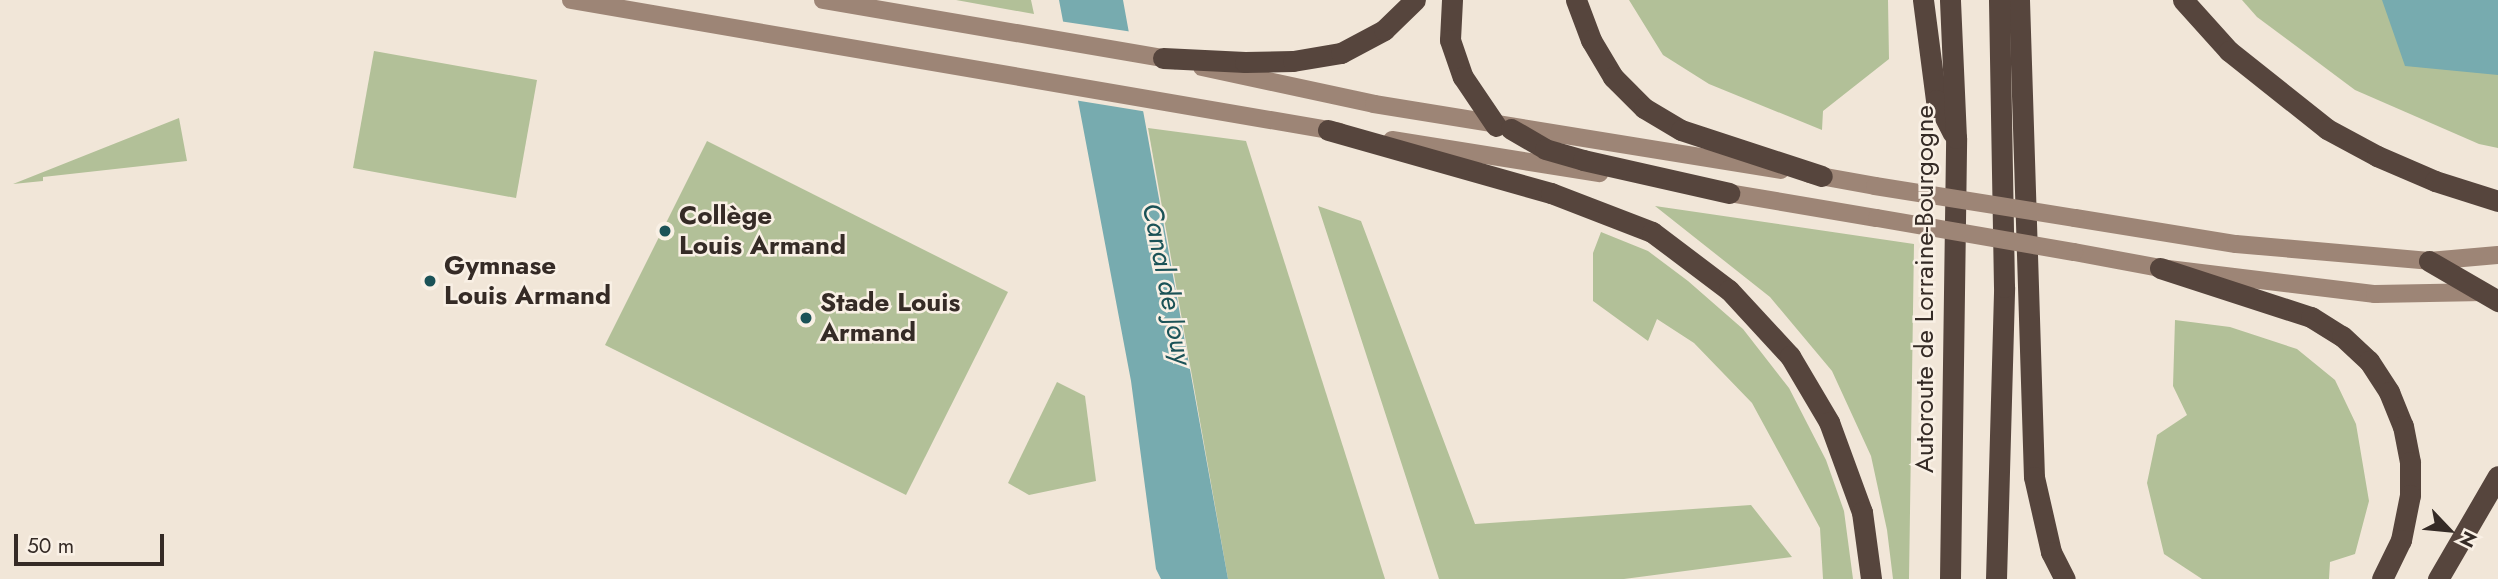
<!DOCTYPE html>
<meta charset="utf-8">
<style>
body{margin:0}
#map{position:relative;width:2498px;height:579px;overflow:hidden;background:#f1e6d8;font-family:Jost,sans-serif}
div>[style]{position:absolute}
.green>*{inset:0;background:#b2c098}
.water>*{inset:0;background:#77abaf}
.pier>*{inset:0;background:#f1e6d8}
.secondary>*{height:18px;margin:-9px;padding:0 9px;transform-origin:9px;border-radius:9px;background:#9d8576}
.highway>*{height:21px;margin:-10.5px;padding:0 10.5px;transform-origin:10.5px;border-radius:10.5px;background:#56453d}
.secondary-bridge>*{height:18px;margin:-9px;padding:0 9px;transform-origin:9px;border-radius:9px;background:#9d8576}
.dots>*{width:19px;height:19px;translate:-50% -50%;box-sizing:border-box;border:4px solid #f9f0e5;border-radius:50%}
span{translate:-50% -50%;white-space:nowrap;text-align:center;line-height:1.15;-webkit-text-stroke:5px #f9f0e5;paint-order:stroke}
.poi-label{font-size:26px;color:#352b26;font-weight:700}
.left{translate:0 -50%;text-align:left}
.street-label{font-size:26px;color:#352b26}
.water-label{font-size:28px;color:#1b5257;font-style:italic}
.north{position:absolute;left:2414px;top:495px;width:70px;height:70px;-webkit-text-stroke:5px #f9f0e5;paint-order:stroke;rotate:116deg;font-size:19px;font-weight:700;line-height:28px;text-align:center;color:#352b26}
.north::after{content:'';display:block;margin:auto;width:24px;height:32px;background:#352b26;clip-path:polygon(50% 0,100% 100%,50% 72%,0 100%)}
.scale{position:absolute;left:14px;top:534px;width:150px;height:32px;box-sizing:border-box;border:4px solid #352b26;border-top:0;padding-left:9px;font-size:21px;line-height:24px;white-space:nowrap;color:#352b26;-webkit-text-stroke:5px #f9f0e5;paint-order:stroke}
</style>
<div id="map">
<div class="green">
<div style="clip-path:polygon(956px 0,1031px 0,1034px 14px)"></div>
<div style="clip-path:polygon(1629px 0,1888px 0,1889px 59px,1823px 111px,1822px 130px,1709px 84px,1663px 55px)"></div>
<div style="clip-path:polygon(2242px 0,2498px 0,2498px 148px,2479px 144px,2355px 90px,2257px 17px)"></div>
<div style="clip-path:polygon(374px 51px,537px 80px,516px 198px,353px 168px)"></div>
<div style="clip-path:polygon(179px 118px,187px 161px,43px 177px,43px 181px,13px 184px)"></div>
<div style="clip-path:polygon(1148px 128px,1246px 141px,1385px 579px,1228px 579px)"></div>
<div style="clip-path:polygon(707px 141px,1008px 292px,906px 495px,605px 345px)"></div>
<div style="clip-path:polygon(1318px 206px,1361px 221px,1475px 524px,1751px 505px,1792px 557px,1624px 579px,1439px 579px)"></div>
<div style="clip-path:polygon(1655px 206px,1914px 244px,1909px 579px,1893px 579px,1887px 530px,1871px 456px,1832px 371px,1770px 297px)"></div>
<div style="clip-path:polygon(1601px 232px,1648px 251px,1688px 281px,1743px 329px,1789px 388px,1826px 460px,1844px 511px,1853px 579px,1823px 579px,1820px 528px,1752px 403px,1694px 343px,1657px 319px,1648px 341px,1593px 301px,1593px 253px)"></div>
<div style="clip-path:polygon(2175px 320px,2230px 327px,2297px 349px,2335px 380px,2356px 424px,2369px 501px,2355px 554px,2330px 562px,2329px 579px,2202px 579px,2164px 554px,2147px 483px,2157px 435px,2187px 415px,2173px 386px)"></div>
<div style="clip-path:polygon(1057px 382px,1085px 396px,1096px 481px,1029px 495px,1008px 483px)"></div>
</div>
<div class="water">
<div style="clip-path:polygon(1059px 0,1123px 0,1228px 579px,1161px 579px,1156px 569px,1131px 381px)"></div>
<div style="clip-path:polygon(2382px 0,2498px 0,2498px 75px,2405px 66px)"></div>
</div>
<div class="pier">
<div style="clip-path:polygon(1059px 21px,1133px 32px,1148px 112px,1074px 100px)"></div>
</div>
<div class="secondary">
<div style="left:571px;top:0;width:780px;rotate:9.74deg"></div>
<div style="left:823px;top:0;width:357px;rotate:9.7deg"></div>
<div style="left:1202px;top:67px;width:176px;rotate:12.1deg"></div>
<div style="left:1374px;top:104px;width:412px;rotate:9.2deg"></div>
<div style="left:1392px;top:140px;width:210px;rotate:9.1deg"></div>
<div style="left:1809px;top:174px;width:67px;rotate:10.3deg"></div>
<div style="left:1717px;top:191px;width:162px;rotate:9.6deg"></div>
<div style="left:2075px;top:218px;width:163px;rotate:9.2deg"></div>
<div style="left:2236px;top:244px;width:194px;rotate:5deg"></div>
<div style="left:2429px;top:261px;width:69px;rotate:-5deg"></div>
<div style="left:2074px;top:252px;width:87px;rotate:10.5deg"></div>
<div style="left:2160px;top:268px;width:217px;rotate:6.9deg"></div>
<div style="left:2375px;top:294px;width:109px;rotate:-1.1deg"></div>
</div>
<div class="highway">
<div style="left:1452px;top:0;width:40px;rotate:92.9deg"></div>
<div style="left:1450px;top:40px;width:39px;rotate:71deg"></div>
<div style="left:1463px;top:77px;width:59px;rotate:56deg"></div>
<div style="left:1576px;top:0;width:43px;rotate:69.4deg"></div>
<div style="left:1591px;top:40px;width:43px;rotate:59.3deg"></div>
<div style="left:1613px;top:77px;width:44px;rotate:45deg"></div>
<div style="left:1644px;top:108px;width:43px;rotate:30.7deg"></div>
<div style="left:1681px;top:130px;width:148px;rotate:18.1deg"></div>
<div style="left:1923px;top:0;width:101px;rotate:82.6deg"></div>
<div style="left:1936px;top:100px;width:37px;rotate:63deg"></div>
<div style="left:2019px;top:0;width:477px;rotate:88.2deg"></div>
<div style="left:2034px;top:477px;width:77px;rotate:77.2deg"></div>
<div style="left:2051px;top:552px;width:30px;rotate:63deg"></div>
<div style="left:2183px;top:0;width:69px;rotate:48deg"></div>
<div style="left:2229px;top:51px;width:125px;rotate:38.5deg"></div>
<div style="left:2327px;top:129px;width:57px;rotate:28.4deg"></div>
<div style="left:2377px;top:156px;width:63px;rotate:23.3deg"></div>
<div style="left:2435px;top:181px;width:66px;rotate:17.6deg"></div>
<div style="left:1163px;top:58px;width:82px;rotate:2.8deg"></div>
<div style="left:1245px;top:62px;width:48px;rotate:-1.2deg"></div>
<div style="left:1293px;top:61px;width:49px;rotate:-9.5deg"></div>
<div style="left:1341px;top:53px;width:49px;rotate:-28.1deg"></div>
<div style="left:1384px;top:30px;width:43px;rotate:-44.1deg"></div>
<div style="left:1511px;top:129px;width:39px;rotate:30deg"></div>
<div style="left:1545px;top:149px;width:40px;rotate:16deg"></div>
<div style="left:1583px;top:160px;width:150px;rotate:12.7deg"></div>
<div style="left:1328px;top:130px;width:232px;rotate:15.8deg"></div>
<div style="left:1551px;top:193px;width:108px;rotate:21.1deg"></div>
<div style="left:1652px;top:232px;width:96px;rotate:37deg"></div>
<div style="left:1729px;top:290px;width:90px;rotate:47.3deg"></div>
<div style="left:1790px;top:356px;width:77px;rotate:59.4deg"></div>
<div style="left:1829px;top:422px;width:96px;rotate:69.9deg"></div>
<div style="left:1862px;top:512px;width:68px;rotate:82.3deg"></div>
<div style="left:2429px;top:261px;width:80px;rotate:30.1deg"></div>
<div style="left:2160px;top:268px;width:159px;rotate:18deg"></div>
<div style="left:2311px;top:317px;width:36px;rotate:32deg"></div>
<div style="left:2342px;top:336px;width:37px;rotate:43deg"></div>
<div style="left:2369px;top:361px;width:37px;rotate:57deg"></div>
<div style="left:2389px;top:392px;width:37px;rotate:68deg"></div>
<div style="left:2403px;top:426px;width:37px;rotate:79deg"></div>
<div style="left:2410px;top:462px;width:33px;rotate:90deg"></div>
<div style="left:2410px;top:495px;width:46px;rotate:101.3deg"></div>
<div style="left:2401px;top:540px;width:43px;rotate:116deg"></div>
<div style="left:1950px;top:579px;width:441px;rotate:-89.2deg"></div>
<div style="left:1956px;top:138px;width:138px;rotate:-92.5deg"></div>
<div style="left:1996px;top:579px;width:292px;rotate:-88.4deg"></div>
<div style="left:2004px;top:287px;width:287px;rotate:-91deg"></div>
<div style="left:2438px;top:579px;width:119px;rotate:-59.8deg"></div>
</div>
<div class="secondary-bridge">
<div style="left:1875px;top:186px;width:203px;rotate:9.1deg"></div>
<div style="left:1877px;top:218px;width:200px;rotate:9.8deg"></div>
</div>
<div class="dots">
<div style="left:665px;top:231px;background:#1b5257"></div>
<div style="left:430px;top:281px;background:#1b5257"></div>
<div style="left:806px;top:318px;background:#1b5257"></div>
</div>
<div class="poi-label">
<span class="left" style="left:679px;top:231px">Collège<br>Louis Armand</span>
<span class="left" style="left:444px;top:281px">Gymnase<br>Louis Armand</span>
<span class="left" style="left:820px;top:318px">Stade Louis<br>Armand</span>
</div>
<div class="street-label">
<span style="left:1925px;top:289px;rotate:-90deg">Autoroute de Lorraine-Bourgogne</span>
</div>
<div class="water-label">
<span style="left:1167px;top:284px;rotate:79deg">Canal de Jouy</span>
</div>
<div class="north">N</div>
<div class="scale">50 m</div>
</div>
